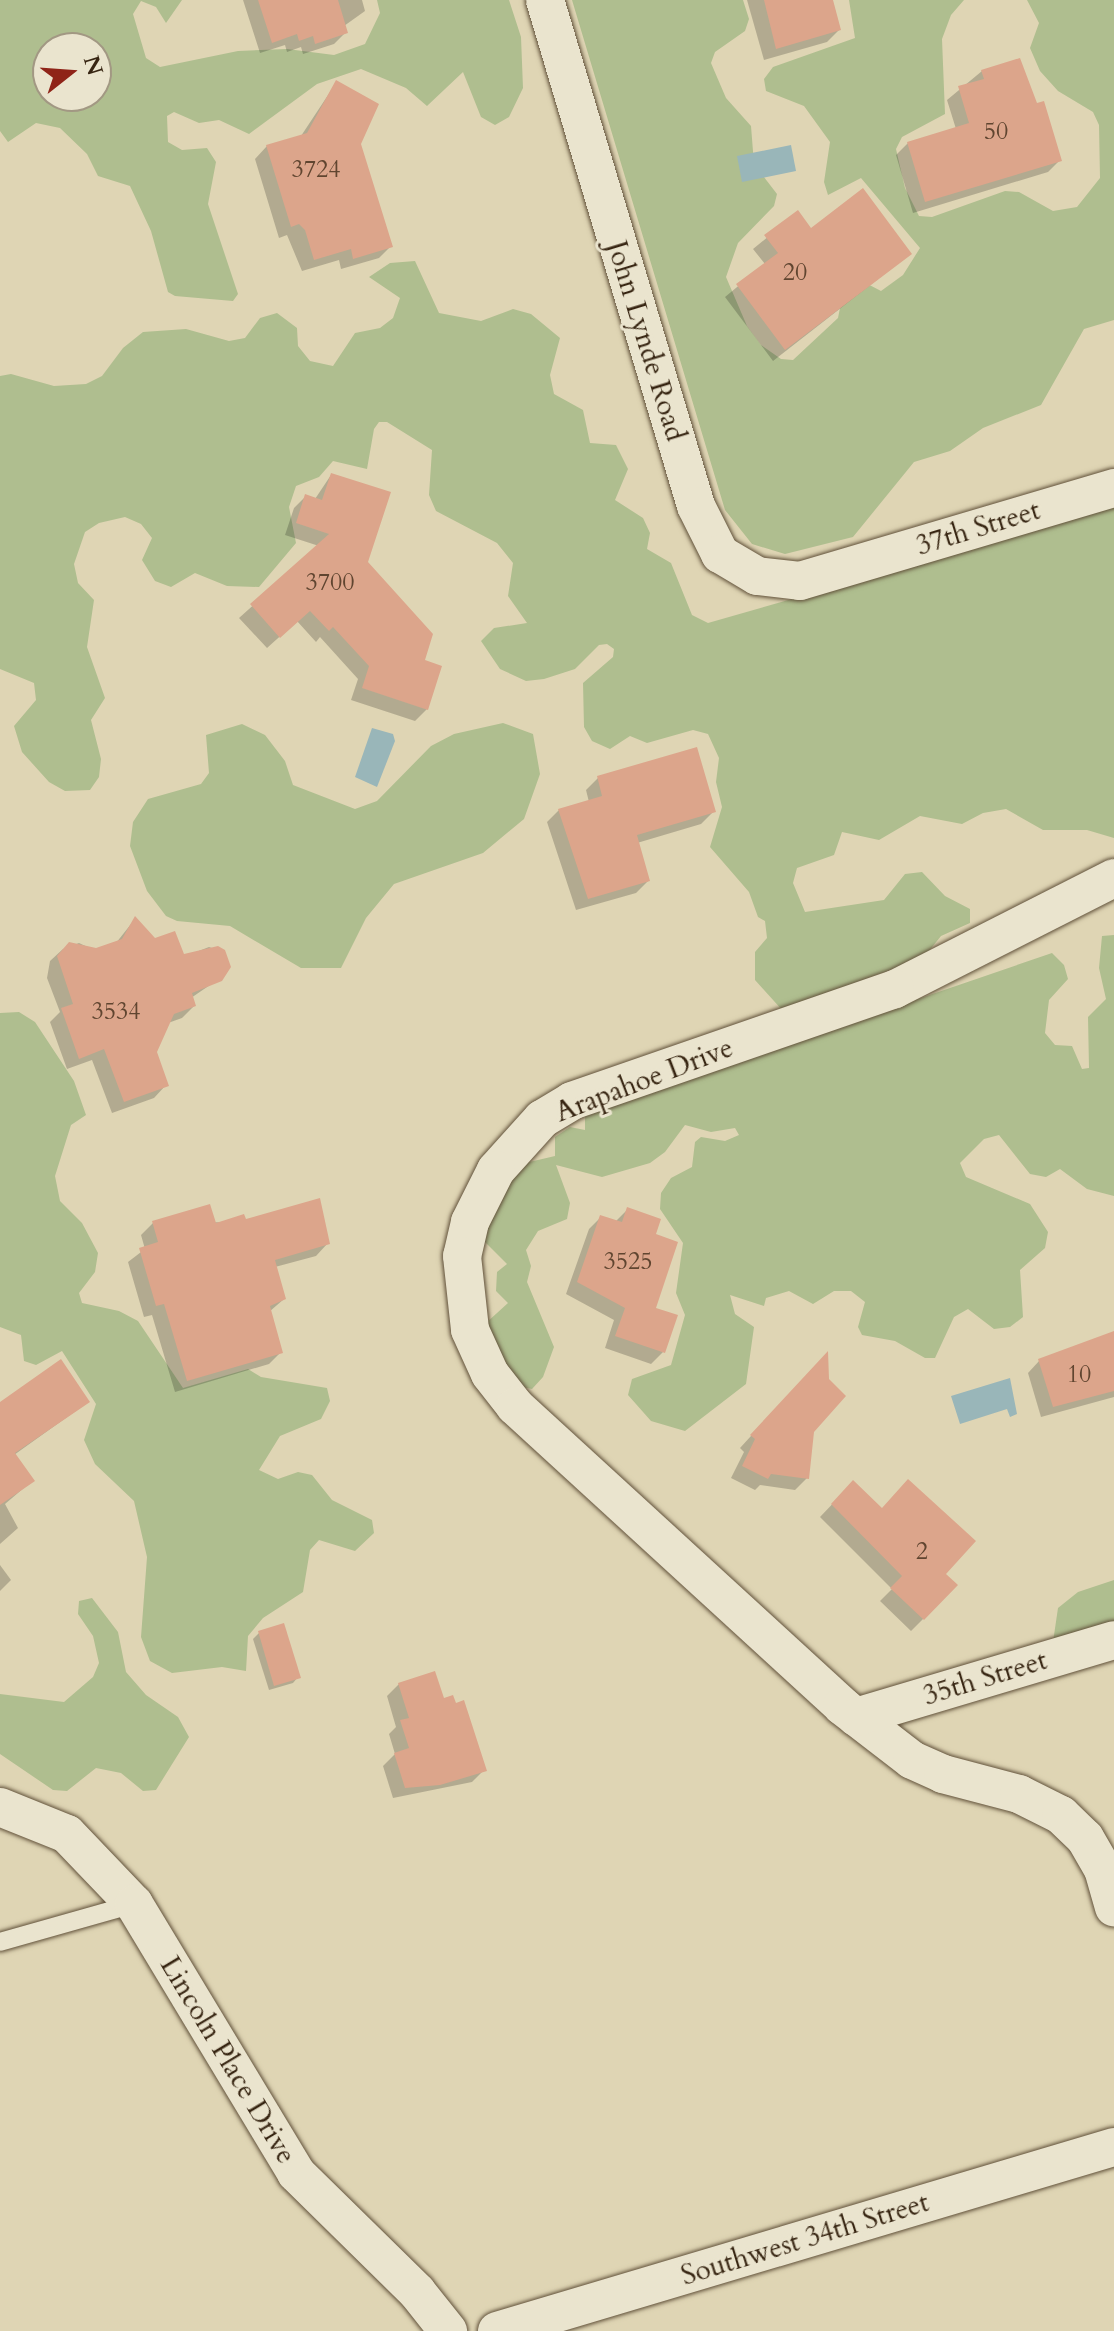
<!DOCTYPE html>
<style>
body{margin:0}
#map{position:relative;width:1114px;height:2331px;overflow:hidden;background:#dfd5b4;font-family:Cardo,serif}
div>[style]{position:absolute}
.green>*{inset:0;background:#afbe8f}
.water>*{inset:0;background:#99b6b9}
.shadow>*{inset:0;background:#0003}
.building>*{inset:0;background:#dca58b}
.roads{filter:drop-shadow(0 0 2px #61513a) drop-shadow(0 0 2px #61513a)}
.service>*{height:18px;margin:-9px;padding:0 9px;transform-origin:9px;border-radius:9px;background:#eae4ce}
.minor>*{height:38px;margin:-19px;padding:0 19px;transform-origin:19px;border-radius:19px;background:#eae4ce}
span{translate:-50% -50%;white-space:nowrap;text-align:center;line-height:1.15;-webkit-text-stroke:6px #eae4ce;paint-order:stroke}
.number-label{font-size:24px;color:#604530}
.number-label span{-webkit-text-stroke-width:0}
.street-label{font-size:28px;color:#372512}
.north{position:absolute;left:32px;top:32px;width:80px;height:80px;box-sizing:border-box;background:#eae4ce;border:2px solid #a29883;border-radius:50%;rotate:73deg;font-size:22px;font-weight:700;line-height:32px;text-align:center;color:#372512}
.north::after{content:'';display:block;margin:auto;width:28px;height:36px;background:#8f2418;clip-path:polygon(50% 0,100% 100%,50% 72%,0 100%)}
</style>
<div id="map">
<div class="green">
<div style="clip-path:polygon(evenodd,0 0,182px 0,166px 23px,156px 7px,141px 1px,133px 14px,146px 58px,160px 67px,238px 51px,287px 49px,334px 55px,365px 44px,380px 13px,377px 0,509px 0,521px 37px,523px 88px,509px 117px,495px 125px,481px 117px,463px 72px,427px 106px,406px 88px,361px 69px,317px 84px,249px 134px,219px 120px,199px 123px,174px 112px,167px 116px,168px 142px,182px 150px,207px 148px,216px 162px,208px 204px,238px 294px,233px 301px,175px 296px,168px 292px,151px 231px,130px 186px,98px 176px,87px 154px,60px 128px,36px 123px,8px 142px,0 131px,0 0,48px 48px,96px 48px,96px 96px,48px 96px,48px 48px)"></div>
<div style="clip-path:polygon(572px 0,743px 0,749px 19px,745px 31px,715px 52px,711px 63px,726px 98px,751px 126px,754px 164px,777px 194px,774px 206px,738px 243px,726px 277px,747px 326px,761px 345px,781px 359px,793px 360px,838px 318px,846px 278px,858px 279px,881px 291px,903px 275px,920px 248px,861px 178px,828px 195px,824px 182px,830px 142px,804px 106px,766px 91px,764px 79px,773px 67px,855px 38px,849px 0,964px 0,951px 15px,942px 39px,945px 114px,902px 137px,896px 149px,905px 188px,919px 216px,932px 217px,1005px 191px,1019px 192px,1053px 211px,1077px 207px,1100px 178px,1099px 125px,1093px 112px,1058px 91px,1040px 71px,1030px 48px,1039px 23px,1027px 0,1114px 0,1114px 320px,1084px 329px,1041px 405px,983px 428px,950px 451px,914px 462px,853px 537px,785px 554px,752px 544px,725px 510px)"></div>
<div style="clip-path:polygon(415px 261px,439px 313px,481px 321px,513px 309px,531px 314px,560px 338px,550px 375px,554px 394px,583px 410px,590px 443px,616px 445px,628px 469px,615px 500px,643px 518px,650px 533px,647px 549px,671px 563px,692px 615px,708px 623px,1114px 507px,1114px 838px,1087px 830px,1043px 830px,1006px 809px,983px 813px,962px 824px,920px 816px,879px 840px,842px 832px,834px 855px,797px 868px,793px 883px,805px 912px,884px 900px,905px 874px,922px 872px,945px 896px,970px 909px,970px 923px,941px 936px,924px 957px,783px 1011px,755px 980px,755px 952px,767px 938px,765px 921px,758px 917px,749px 892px,710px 847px,722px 807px,716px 782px,719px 758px,708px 734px,693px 730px,647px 743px,630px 736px,610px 749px,592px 741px,584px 727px,583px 683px,613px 657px,614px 649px,607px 644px,599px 645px,575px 669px,544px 679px,526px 681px,500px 669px,481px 641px,494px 628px,527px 623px,508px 596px,513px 563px,497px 543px,436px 511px,429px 495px,432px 450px,387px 422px,379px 422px,374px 429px,367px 469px,333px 461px,319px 477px,296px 486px,289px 507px,296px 543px,259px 587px,227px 586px,195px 573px,171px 587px,155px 581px,142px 560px,152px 538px,141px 524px,125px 517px,99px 523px,85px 532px,74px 564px,78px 583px,94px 600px,87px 647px,105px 698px,91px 720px,101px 759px,99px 777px,90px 790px,65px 791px,49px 782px,22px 752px,14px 726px,36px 700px,34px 683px,0 669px,0 376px,11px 374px,54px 386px,86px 384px,102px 376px,123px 348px,143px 332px,186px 329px,229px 341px,245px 338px,260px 318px,277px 313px,297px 328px,298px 346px,310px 361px,333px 366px,355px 333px,380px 328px,393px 318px,400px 298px,369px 277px,390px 263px)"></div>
<div style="clip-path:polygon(503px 723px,533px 734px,540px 774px,524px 819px,483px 853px,394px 884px,366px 918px,341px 968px,301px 968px,230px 926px,177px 921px,166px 916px,147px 891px,130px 846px,133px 822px,148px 799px,201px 784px,209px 773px,206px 735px,242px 724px,265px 735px,285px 761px,293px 785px,355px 809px,377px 801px,431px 746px,454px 734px)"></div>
<div style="clip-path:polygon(1114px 935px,1114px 1196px,1087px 1189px,1060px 1169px,1046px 1177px,1030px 1174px,999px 1135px,984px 1139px,960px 1163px,966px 1177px,1030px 1204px,1048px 1232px,1045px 1248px,1020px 1270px,1023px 1317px,1010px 1327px,994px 1329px,968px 1309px,954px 1317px,935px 1358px,925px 1358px,895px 1341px,862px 1335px,858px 1327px,865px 1302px,851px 1291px,834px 1291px,813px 1304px,789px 1291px,766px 1298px,764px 1306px,730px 1295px,735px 1314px,754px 1327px,746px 1384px,685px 1431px,651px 1421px,628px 1395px,632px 1379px,671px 1365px,685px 1315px,676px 1293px,683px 1243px,660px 1209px,661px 1193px,671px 1178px,692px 1167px,695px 1142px,701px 1137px,725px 1141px,739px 1135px,735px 1128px,711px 1132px,685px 1125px,665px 1152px,650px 1163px,602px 1177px,556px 1165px,570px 1203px,567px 1219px,538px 1231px,526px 1250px,531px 1266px,527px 1282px,554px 1347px,543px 1377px,532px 1389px,522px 1387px,496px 1349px,486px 1323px,508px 1303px,496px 1291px,497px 1272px,507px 1264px,482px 1239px,491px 1213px,521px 1164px,555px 1156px,555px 1137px,570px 1127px,585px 1130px,585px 1113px,1052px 953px,1064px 965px,1068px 979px,1049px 1000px,1045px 1033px,1055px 1045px,1072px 1046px,1082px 1069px,1089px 1068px,1088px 1017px,1106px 999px,1099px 968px,1102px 936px)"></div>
<div style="clip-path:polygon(19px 1012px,35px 1022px,74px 1081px,86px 1115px,71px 1125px,55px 1176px,60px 1201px,82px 1223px,98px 1253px,95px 1272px,79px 1293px,82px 1303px,119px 1311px,138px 1321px,183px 1388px,248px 1369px,261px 1377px,327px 1388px,330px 1401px,321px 1419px,280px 1436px,259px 1470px,278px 1479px,298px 1472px,312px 1475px,332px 1500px,372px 1520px,374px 1533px,355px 1551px,319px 1540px,310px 1550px,303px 1592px,263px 1618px,248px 1636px,246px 1671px,222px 1667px,172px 1673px,150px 1661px,141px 1637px,147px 1557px,134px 1501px,95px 1464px,84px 1440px,96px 1404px,62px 1351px,36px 1365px,24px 1361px,21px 1335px,0 1327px,0 1013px)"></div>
<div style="clip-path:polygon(1114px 1580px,1114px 1624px,1053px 1642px,1058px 1608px,1078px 1592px)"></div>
<div style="clip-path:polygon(92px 1598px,118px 1632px,126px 1672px,146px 1695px,178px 1717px,189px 1737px,156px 1790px,143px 1791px,121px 1773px,96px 1768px,67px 1791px,53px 1790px,0 1754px,0 1694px,64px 1702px,93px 1677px,99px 1663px,93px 1636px,78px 1614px,79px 1601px)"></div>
</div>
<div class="water">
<div style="clip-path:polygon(791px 145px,796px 171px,742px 182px,737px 156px)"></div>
<div style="clip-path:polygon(372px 728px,393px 734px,395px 741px,377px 787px,355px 777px)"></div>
<div style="clip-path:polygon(1010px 1378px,1017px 1414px,1010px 1417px,1007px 1409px,960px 1424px,951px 1396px)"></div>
</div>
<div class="shadow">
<div style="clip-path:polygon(243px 0,362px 0,365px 11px,344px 26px,346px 32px,334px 44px,303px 54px,301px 47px,287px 52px,285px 45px,260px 53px)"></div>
<div style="clip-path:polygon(747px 0,831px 0,839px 30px,827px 42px,764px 60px)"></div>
<div style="clip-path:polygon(982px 71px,1060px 160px,1048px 172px,913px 213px,896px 155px,908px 143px,956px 129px,947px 100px)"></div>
<div style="clip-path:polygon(336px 83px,391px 246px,379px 258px,341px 269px,339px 260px,302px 271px,287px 235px,279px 238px,255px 159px,267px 146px,301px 136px)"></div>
<div style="clip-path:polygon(797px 213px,810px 230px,910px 254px,773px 361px,725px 297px,765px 264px,753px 249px)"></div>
<div style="clip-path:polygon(331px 475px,366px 562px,422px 662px,427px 709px,415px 721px,351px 700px,358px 679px,320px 637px,316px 642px,297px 621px,267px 648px,239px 618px,319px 546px,285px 535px,294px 508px,306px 496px,315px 499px)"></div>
<div style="clip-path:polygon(598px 778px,713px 812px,701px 824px,637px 843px,648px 881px,636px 893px,576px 910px,547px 822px,559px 810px,589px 802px,586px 790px)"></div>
<div style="clip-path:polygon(135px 919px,155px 941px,183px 957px,209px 947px,223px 952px,226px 974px,191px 998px,194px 1006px,182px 1018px,168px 1023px,154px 1052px,166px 1085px,154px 1098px,112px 1113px,92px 1060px,67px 1069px,50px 1022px,60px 1012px,47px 978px,50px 961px,63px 949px,79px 943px,96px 951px,116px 943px)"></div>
<div style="clip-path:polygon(627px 1210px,653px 1235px,653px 1309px,663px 1352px,651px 1364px,605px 1348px,614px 1320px,566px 1294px,589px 1229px,601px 1217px,615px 1222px)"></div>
<div style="clip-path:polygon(244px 1222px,328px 1243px,316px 1256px,275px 1267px,284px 1299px,269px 1312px,281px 1352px,269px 1364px,175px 1392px,152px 1315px,144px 1317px,128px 1262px,145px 1249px,141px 1235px,153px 1223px)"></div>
<div style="clip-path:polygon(1114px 1334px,1114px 1397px,1041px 1417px,1028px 1373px,1040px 1360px)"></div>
<div style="clip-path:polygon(816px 1365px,807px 1478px,795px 1490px,760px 1485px,755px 1490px,731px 1478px,744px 1452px,740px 1448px)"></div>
<div style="clip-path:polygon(88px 1402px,14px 1455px,32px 1481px,5px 1504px,18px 1528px,0 1544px,0 1404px)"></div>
<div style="clip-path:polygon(841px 1495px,881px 1510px,943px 1574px,923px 1619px,911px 1631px,880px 1601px,892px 1589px,820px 1517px)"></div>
<div style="clip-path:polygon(0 1565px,11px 1580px,0 1591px)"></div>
<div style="clip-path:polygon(259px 1633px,298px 1677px,293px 1683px,269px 1690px,253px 1639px)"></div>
<div style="clip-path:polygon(399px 1684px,484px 1770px,472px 1782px,393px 1798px,383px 1766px,395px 1754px,389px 1734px,396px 1727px,387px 1696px)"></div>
</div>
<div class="building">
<div style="clip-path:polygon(258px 0,338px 0,348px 33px,315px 44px,313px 36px,299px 41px,297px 34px,272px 43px)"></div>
<div style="clip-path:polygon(764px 0,833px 0,841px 30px,776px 49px)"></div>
<div style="clip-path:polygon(1020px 58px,1037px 103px,1044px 101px,1062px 161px,925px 202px,907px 142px,969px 123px,958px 86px,984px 79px,981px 70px)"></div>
<div style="clip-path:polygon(336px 80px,379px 104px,361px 144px,393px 247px,353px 259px,351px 249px,314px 260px,305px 230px,299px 224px,291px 227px,266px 145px,307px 133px)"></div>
<div style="clip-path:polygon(863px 188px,912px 254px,785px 350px,736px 284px,778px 253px,764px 235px,798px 210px,811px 228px)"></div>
<div style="clip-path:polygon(331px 473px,391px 492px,368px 562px,433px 634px,425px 660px,442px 666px,428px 710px,362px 688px,369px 666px,333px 627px,329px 631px,310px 611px,280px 638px,250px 604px,329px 534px,296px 523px,305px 494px,322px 500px)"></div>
<div style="clip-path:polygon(697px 747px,716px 812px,637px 835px,650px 881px,588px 899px,558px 809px,602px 796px,597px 776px)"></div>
<div style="clip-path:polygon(135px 916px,155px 938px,175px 931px,184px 954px,218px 946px,225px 950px,231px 967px,222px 981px,192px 993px,196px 1006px,174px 1014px,157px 1052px,169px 1086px,124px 1102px,104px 1049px,79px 1059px,61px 1008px,73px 1004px,57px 956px,69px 942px,96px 948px,122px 939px)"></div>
<div style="clip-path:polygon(320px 1198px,330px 1244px,275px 1260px,286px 1299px,270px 1306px,283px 1353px,187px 1381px,164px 1304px,156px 1306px,139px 1248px,158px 1242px,152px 1221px,210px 1204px,216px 1223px,244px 1214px,246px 1219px)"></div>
<div style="clip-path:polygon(627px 1207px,661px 1219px,656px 1234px,678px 1242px,656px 1308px,678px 1315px,665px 1353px,615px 1336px,625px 1308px,577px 1282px,600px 1215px,622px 1222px)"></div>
<div style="clip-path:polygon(1114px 1331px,1114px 1391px,1053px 1407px,1038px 1359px)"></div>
<div style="clip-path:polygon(828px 1351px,829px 1379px,846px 1396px,814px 1432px,809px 1479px,771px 1474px,768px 1479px,742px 1466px,755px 1439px,750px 1435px)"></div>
<div style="clip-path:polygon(61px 1359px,90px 1402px,15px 1453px,35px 1481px,0 1505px,0 1402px)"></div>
<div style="clip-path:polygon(908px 1479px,976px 1541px,946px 1574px,958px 1585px,924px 1620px,890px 1588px,902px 1576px,831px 1504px,853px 1480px,882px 1508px)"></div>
<div style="clip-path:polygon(284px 1623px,301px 1678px,274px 1686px,258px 1631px)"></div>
<div style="clip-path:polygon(435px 1671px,444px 1698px,453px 1695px,456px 1703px,464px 1700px,487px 1771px,440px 1785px,405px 1788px,394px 1753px,409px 1748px,400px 1720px,409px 1718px,398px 1683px)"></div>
</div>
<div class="roads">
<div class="service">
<div style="left:0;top:1942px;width:139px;rotate:-15.8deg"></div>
</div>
<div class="minor">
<div style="left:545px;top:0;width:528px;rotate:73.38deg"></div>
<div style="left:696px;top:506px;width:54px;rotate:63.4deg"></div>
<div style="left:720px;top:554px;width:43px;rotate:30.7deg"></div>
<div style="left:757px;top:576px;width:43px;rotate:6.6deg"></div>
<div style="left:800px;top:581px;width:327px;rotate:-16.5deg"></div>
<div style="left:1114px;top:878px;width:246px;rotate:153.1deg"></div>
<div style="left:895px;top:989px;width:342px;rotate:160.9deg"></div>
<div style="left:572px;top:1101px;width:35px;rotate:149deg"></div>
<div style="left:542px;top:1119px;width:69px;rotate:132deg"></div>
<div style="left:496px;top:1170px;width:58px;rotate:116.6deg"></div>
<div style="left:470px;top:1222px;width:35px;rotate:103deg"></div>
<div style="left:462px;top:1256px;width:74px;rotate:83.8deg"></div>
<div style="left:470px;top:1330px;width:48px;rotate:65.6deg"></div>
<div style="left:490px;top:1374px;width:41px;rotate:52deg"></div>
<div style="left:515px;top:1406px;width:444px;rotate:42.5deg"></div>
<div style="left:842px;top:1706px;width:88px;rotate:37.6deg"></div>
<div style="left:912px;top:1760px;width:34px;rotate:24deg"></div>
<div style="left:943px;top:1774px;width:79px;rotate:14.7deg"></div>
<div style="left:1019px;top:1794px;width:47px;rotate:26.6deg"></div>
<div style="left:1061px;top:1815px;width:33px;rotate:44deg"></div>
<div style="left:1085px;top:1838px;width:36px;rotate:60deg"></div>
<div style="left:1103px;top:1869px;width:40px;rotate:74deg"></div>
<div style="left:856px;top:1717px;width:269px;rotate:-16.6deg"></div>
<div style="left:0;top:1807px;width:72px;rotate:21.9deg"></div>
<div style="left:67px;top:1834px;width:97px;rotate:46.3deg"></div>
<div style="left:134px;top:1904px;width:314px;rotate:58.9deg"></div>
<div style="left:296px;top:2173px;width:170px;rotate:44.5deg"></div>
<div style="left:417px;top:2292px;width:50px;rotate:51.5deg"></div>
<div style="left:497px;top:2331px;width:644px;rotate:-16.61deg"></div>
</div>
</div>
<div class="number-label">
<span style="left:996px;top:132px">50</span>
<span style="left:316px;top:170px">3724</span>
<span style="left:795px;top:273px">20</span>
<span style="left:330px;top:583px">3700</span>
<span style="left:116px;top:1012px">3534</span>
<span style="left:628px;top:1262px">3525</span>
<span style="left:1079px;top:1375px">10</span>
<span style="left:922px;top:1552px">2</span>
</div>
<div class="street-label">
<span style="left:646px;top:341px;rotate:73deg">John Lynde Road</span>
<span style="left:978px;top:528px;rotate:-17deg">37th Street</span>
<span style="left:644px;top:1080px;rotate:-21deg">Arapahoe Drive</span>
<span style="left:985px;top:1678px;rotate:-17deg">35th Street</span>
<span style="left:228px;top:2060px;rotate:59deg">Lincoln Place Drive</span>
<span style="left:805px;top:2239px;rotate:-17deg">Southwest 34th Street</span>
</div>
<div class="north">N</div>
</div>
